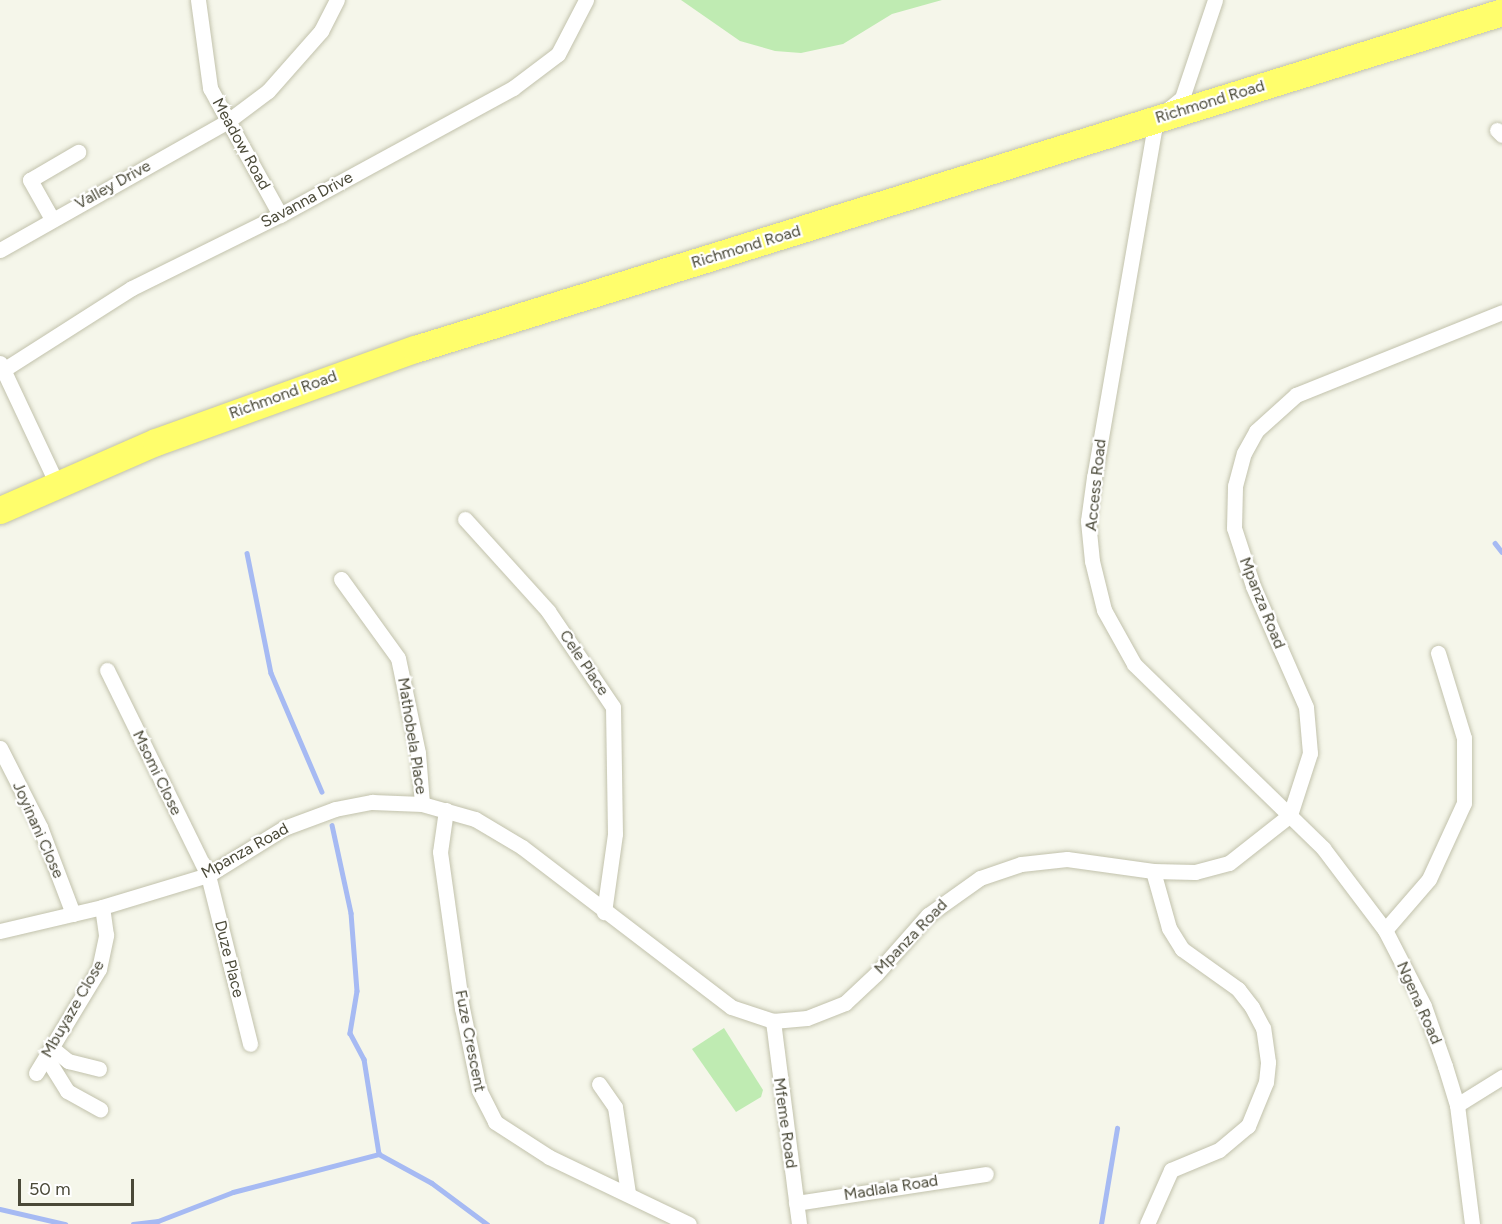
<!DOCTYPE html>
<style>
body{margin:0}
#map{position:relative;width:1502px;height:1224px;overflow:hidden;background:#f5f6ea;font-family:Figtree,sans-serif}
div>[style]{position:absolute}
.green>*{inset:0;background:#bfebb2}
.stream>*{height:4.5px;margin:-2.25px;padding:0 2.25px;transform-origin:2.25px;border-radius:2.25px;background:#a6baf3}
.roads{filter:drop-shadow(0 0 2px #c2c2ac) drop-shadow(0 0 2px #c2c2ac)}
.street>*{height:15px;margin:-7.5px;padding:0 7.5px;transform-origin:7.5px;border-radius:7.5px;background:#fff}
.highway>*{height:27px;margin:-13.5px;padding:0 13.5px;transform-origin:13.5px;border-radius:13.5px;background:#fffe6c}
span{translate:-50% -50%;white-space:nowrap;text-align:center;line-height:1.15;-webkit-text-stroke:4.5px #fff;paint-order:stroke}
.street-label{font-size:16px;color:#4a4938}
.scale{position:absolute;left:18px;top:1179px;width:116px;height:27px;box-sizing:border-box;border:3px solid #4a4938;border-top:0;padding-left:8px;font-size:18px;line-height:21px;white-space:nowrap;color:#4a4938;-webkit-text-stroke:4px #fff;paint-order:stroke}
</style>
<div id="map">
<div class="green">
<div style="clip-path:polygon(681px 0,942px 0,892px 14px,843px 44px,801px 53px,775px 51px,740px 41px)"></div>
<div style="clip-path:polygon(724px 1028px,763px 1090px,761px 1097px,736px 1112px,692px 1049px)"></div>
</div>
<div class="stream">
<div style="left:1495px;top:543px;width:11px;rotate:52deg"></div>
<div style="left:247px;top:553px;width:122px;rotate:78.7deg"></div>
<div style="left:271px;top:673px;width:129px;rotate:66.8deg"></div>
<div style="left:332px;top:825px;width:90px;rotate:77.8deg"></div>
<div style="left:351px;top:913px;width:78px;rotate:85.6deg"></div>
<div style="left:357px;top:991px;width:43px;rotate:99.5deg"></div>
<div style="left:350px;top:1033px;width:30px;rotate:62deg"></div>
<div style="left:364px;top:1059px;width:96px;rotate:81deg"></div>
<div style="left:0;top:1209px;width:67px;rotate:13deg"></div>
<div style="left:133px;top:1224px;width:25px;rotate:-7deg"></div>
<div style="left:158px;top:1221px;width:80px;rotate:-21.1deg"></div>
<div style="left:233px;top:1192px;width:151px;rotate:-14.6deg"></div>
<div style="left:379px;top:1154px;width:60px;rotate:28.7deg"></div>
<div style="left:432px;top:1183px;width:69px;rotate:36.7deg"></div>
<div style="left:1101px;top:1224px;width:97px;rotate:-80.5deg"></div>
</div>
<div class="roads">
<div class="street">
<div style="left:198px;top:0;width:89px;rotate:82.2deg"></div>
<div style="left:210px;top:88px;width:145px;rotate:61.1deg"></div>
<div style="left:1215px;top:0;width:103px;rotate:108.6deg"></div>
<div style="left:1182px;top:98px;width:33px;rotate:141deg"></div>
<div style="left:1156px;top:119px;width:363px;rotate:99.8deg"></div>
<div style="left:1094px;top:477px;width:44px;rotate:97.8deg"></div>
<div style="left:1088px;top:521px;width:40px;rotate:84.3deg"></div>
<div style="left:1092px;top:561px;width:50px;rotate:76.2deg"></div>
<div style="left:1104px;top:610px;width:62px;rotate:60.9deg"></div>
<div style="left:1134px;top:664px;width:264px;rotate:44.2deg"></div>
<div style="left:1323px;top:848px;width:103px;rotate:52.9deg"></div>
<div style="left:1385px;top:930px;width:85px;rotate:62.8deg"></div>
<div style="left:1424px;top:1006px;width:64px;rotate:70.7deg"></div>
<div style="left:1445px;top:1066px;width:41px;rotate:72.9deg"></div>
<div style="left:1457px;top:1105px;width:120px;rotate:82.8deg"></div>
<div style="left:1497px;top:130px;width:7px;rotate:45deg"></div>
<div style="left:52px;top:219px;width:45px;rotate:-119.4deg"></div>
<div style="left:30px;top:180px;width:56px;rotate:-30.3deg"></div>
<div style="left:0;top:250px;width:262px;rotate:-29.5deg"></div>
<div style="left:228px;top:121px;width:50px;rotate:-36.9deg"></div>
<div style="left:268px;top:91px;width:80px;rotate:-48.5deg"></div>
<div style="left:321px;top:31px;width:35px;rotate:-63deg"></div>
<div style="left:0;top:363px;width:132px;rotate:64.8deg"></div>
<div style="left:0;top:372px;width:156px;rotate:-32.5deg"></div>
<div style="left:132px;top:288px;width:165px;rotate:-26.3deg"></div>
<div style="left:280px;top:215px;width:265px;rotate:-28.6deg"></div>
<div style="left:513px;top:88px;width:56px;rotate:-37.1deg"></div>
<div style="left:558px;top:54px;width:61px;rotate:-62.6deg"></div>
<div style="left:465px;top:519px;width:124px;rotate:47.9deg"></div>
<div style="left:548px;top:611px;width:116px;rotate:55.9deg"></div>
<div style="left:613px;top:707px;width:127px;rotate:89.1deg"></div>
<div style="left:615px;top:834px;width:79px;rotate:98deg"></div>
<div style="left:341px;top:579px;width:97px;rotate:54.2deg"></div>
<div style="left:398px;top:658px;width:97px;rotate:78.1deg"></div>
<div style="left:418px;top:753px;width:51px;rotate:85.5deg"></div>
<div style="left:107px;top:670px;width:229px;rotate:63.8deg"></div>
<div style="left:208px;top:875px;width:174px;rotate:76deg"></div>
<div style="left:0;top:748px;width:89px;rotate:63.1deg"></div>
<div style="left:40px;top:827px;width:93px;rotate:69.2deg"></div>
<div style="left:446px;top:810px;width:42px;rotate:98.1deg"></div>
<div style="left:440px;top:852px;width:158px;rotate:82deg"></div>
<div style="left:462px;top:1008px;width:84px;rotate:78.3deg"></div>
<div style="left:479px;top:1090px;width:36px;rotate:63deg"></div>
<div style="left:495px;top:1122px;width:64px;rotate:32.9deg"></div>
<div style="left:549px;top:1157px;width:155px;rotate:25.6deg"></div>
<div style="left:1385px;top:930px;width:67px;rotate:-49.2deg"></div>
<div style="left:1429px;top:879px;width:84px;rotate:-65.3deg"></div>
<div style="left:1464px;top:803px;width:65px;rotate:-90deg"></div>
<div style="left:1464px;top:738px;width:89px;rotate:-107deg"></div>
<div style="left:0;top:931px;width:105px;rotate:-13.2deg"></div>
<div style="left:102px;top:907px;width:111px;rotate:-16.8deg"></div>
<div style="left:208px;top:875px;width:89px;rotate:-31.7deg"></div>
<div style="left:284px;top:828px;width:54px;rotate:-20.4deg"></div>
<div style="left:335px;top:809px;width:38px;rotate:-11deg"></div>
<div style="left:372px;top:802px;width:50px;rotate:2.3deg"></div>
<div style="left:422px;top:804px;width:55px;rotate:15.8deg"></div>
<div style="left:475px;top:819px;width:55px;rotate:30.8deg"></div>
<div style="left:522px;top:847px;width:263px;rotate:37.4deg"></div>
<div style="left:731px;top:1007px;width:44px;rotate:18.4deg"></div>
<div style="left:773px;top:1021px;width:34px;rotate:-5deg"></div>
<div style="left:807px;top:1018px;width:41px;rotate:-21.5deg"></div>
<div style="left:845px;top:1003px;width:42px;rotate:-43.1deg"></div>
<div style="left:876px;top:974px;width:79px;rotate:-48.6deg"></div>
<div style="left:928px;top:915px;width:64px;rotate:-35.4deg"></div>
<div style="left:980px;top:878px;width:43px;rotate:-18.9deg"></div>
<div style="left:1021px;top:864px;width:46px;rotate:-6.2deg"></div>
<div style="left:1067px;top:859px;width:87px;rotate:7.9deg"></div>
<div style="left:1153px;top:871px;width:42px;rotate:1.4deg"></div>
<div style="left:1195px;top:872px;width:35px;rotate:-15deg"></div>
<div style="left:1229px;top:863px;width:78px;rotate:-38.2deg"></div>
<div style="left:1290px;top:815px;width:65px;rotate:-72.1deg"></div>
<div style="left:1310px;top:753px;width:46px;rotate:-95deg"></div>
<div style="left:1306px;top:707px;width:132px;rotate:-113.7deg"></div>
<div style="left:1253px;top:586px;width:61px;rotate:-108.1deg"></div>
<div style="left:1234px;top:528px;width:42px;rotate:-88.6deg"></div>
<div style="left:1235px;top:486px;width:34px;rotate:-75deg"></div>
<div style="left:1244px;top:453px;width:25px;rotate:-61deg"></div>
<div style="left:1256px;top:431px;width:54px;rotate:-42deg"></div>
<div style="left:1296px;top:395px;width:222px;rotate:-21.9deg"></div>
<div style="left:773px;top:1021px;width:205px;rotate:82.7deg"></div>
<div style="left:52px;top:1048px;width:21px;rotate:39deg"></div>
<div style="left:68px;top:1061px;width:32px;rotate:14deg"></div>
<div style="left:46px;top:1057px;width:40px;rotate:58deg"></div>
<div style="left:67px;top:1091px;width:38px;rotate:29deg"></div>
<div style="left:36px;top:1073px;width:122px;rotate:-58.8deg"></div>
<div style="left:99px;top:969px;width:35px;rotate:-78deg"></div>
<div style="left:106px;top:935px;width:28px;rotate:-98deg"></div>
<div style="left:599px;top:1084px;width:28px;rotate:55deg"></div>
<div style="left:615px;top:1107px;width:87px;rotate:81.4deg"></div>
<div style="left:1457px;top:1105px;width:53px;rotate:-31.9deg"></div>
<div style="left:796px;top:1203px;width:192px;rotate:-8.7deg"></div>
<div style="left:1147px;top:1224px;width:59px;rotate:-66deg"></div>
<div style="left:1171px;top:1170px;width:52px;rotate:-22.6deg"></div>
<div style="left:1219px;top:1150px;width:38px;rotate:-40deg"></div>
<div style="left:1248px;top:1126px;width:48px;rotate:-67.8deg"></div>
<div style="left:1266px;top:1082px;width:20px;rotate:-84deg"></div>
<div style="left:1268px;top:1062px;width:34px;rotate:-98deg"></div>
<div style="left:1263px;top:1028px;width:24px;rotate:-118deg"></div>
<div style="left:1252px;top:1007px;width:23px;rotate:-128deg"></div>
<div style="left:1238px;top:989px;width:69px;rotate:-144.5deg"></div>
<div style="left:1182px;top:949px;width:25px;rotate:-122deg"></div>
<div style="left:1169px;top:928px;width:59px;rotate:-105.7deg"></div>
</div>
<div class="highway">
<div style="left:0;top:510px;width:170px;rotate:-23.6deg"></div>
<div style="left:156px;top:442px;width:275px;rotate:-19.8deg"></div>
<div style="left:415px;top:349px;width:1138px;rotate:-17.22deg"></div>
</div>
</div>
<div class="street-label">
<span style="left:1210px;top:102px;rotate:-17deg">Richmond Road</span>
<span style="left:241px;top:144px;rotate:61deg">Meadow Road</span>
<span style="left:113px;top:185px;rotate:-29deg">Valley Drive</span>
<span style="left:307px;top:200px;rotate:-28deg">Savanna Drive</span>
<span style="left:746px;top:247px;rotate:-17deg">Richmond Road</span>
<span style="left:283px;top:395px;rotate:-20deg">Richmond Road</span>
<span style="left:1096px;top:485px;rotate:-84deg">Access Road</span>
<span style="left:1262px;top:603px;rotate:68deg">Mpanza Road</span>
<span style="left:584px;top:663px;rotate:56deg">Cele Place</span>
<span style="left:412px;top:736px;rotate:81deg">Mathobela Place</span>
<span style="left:157px;top:773px;rotate:64deg">Msomi Close</span>
<span style="left:38px;top:830px;rotate:66deg">Joyinani Close</span>
<span style="left:245px;top:851px;rotate:-29deg">Mpanza Road</span>
<span style="left:911px;top:937px;rotate:-46deg">Mpanza Road</span>
<span style="left:229px;top:959px;rotate:76deg">Duze Place</span>
<span style="left:1419px;top:1003px;rotate:66deg">Ngena Road</span>
<span style="left:73px;top:1009px;rotate:-60deg">Mbuyaze Close</span>
<span style="left:470px;top:1041px;rotate:79deg">Fuze Crescent</span>
<span style="left:785px;top:1123px;rotate:82deg">Mfeme Road</span>
<span style="left:891px;top:1188px;rotate:-9deg">Madlala Road</span>
</div>
<div class="scale">50 m</div>
</div>
